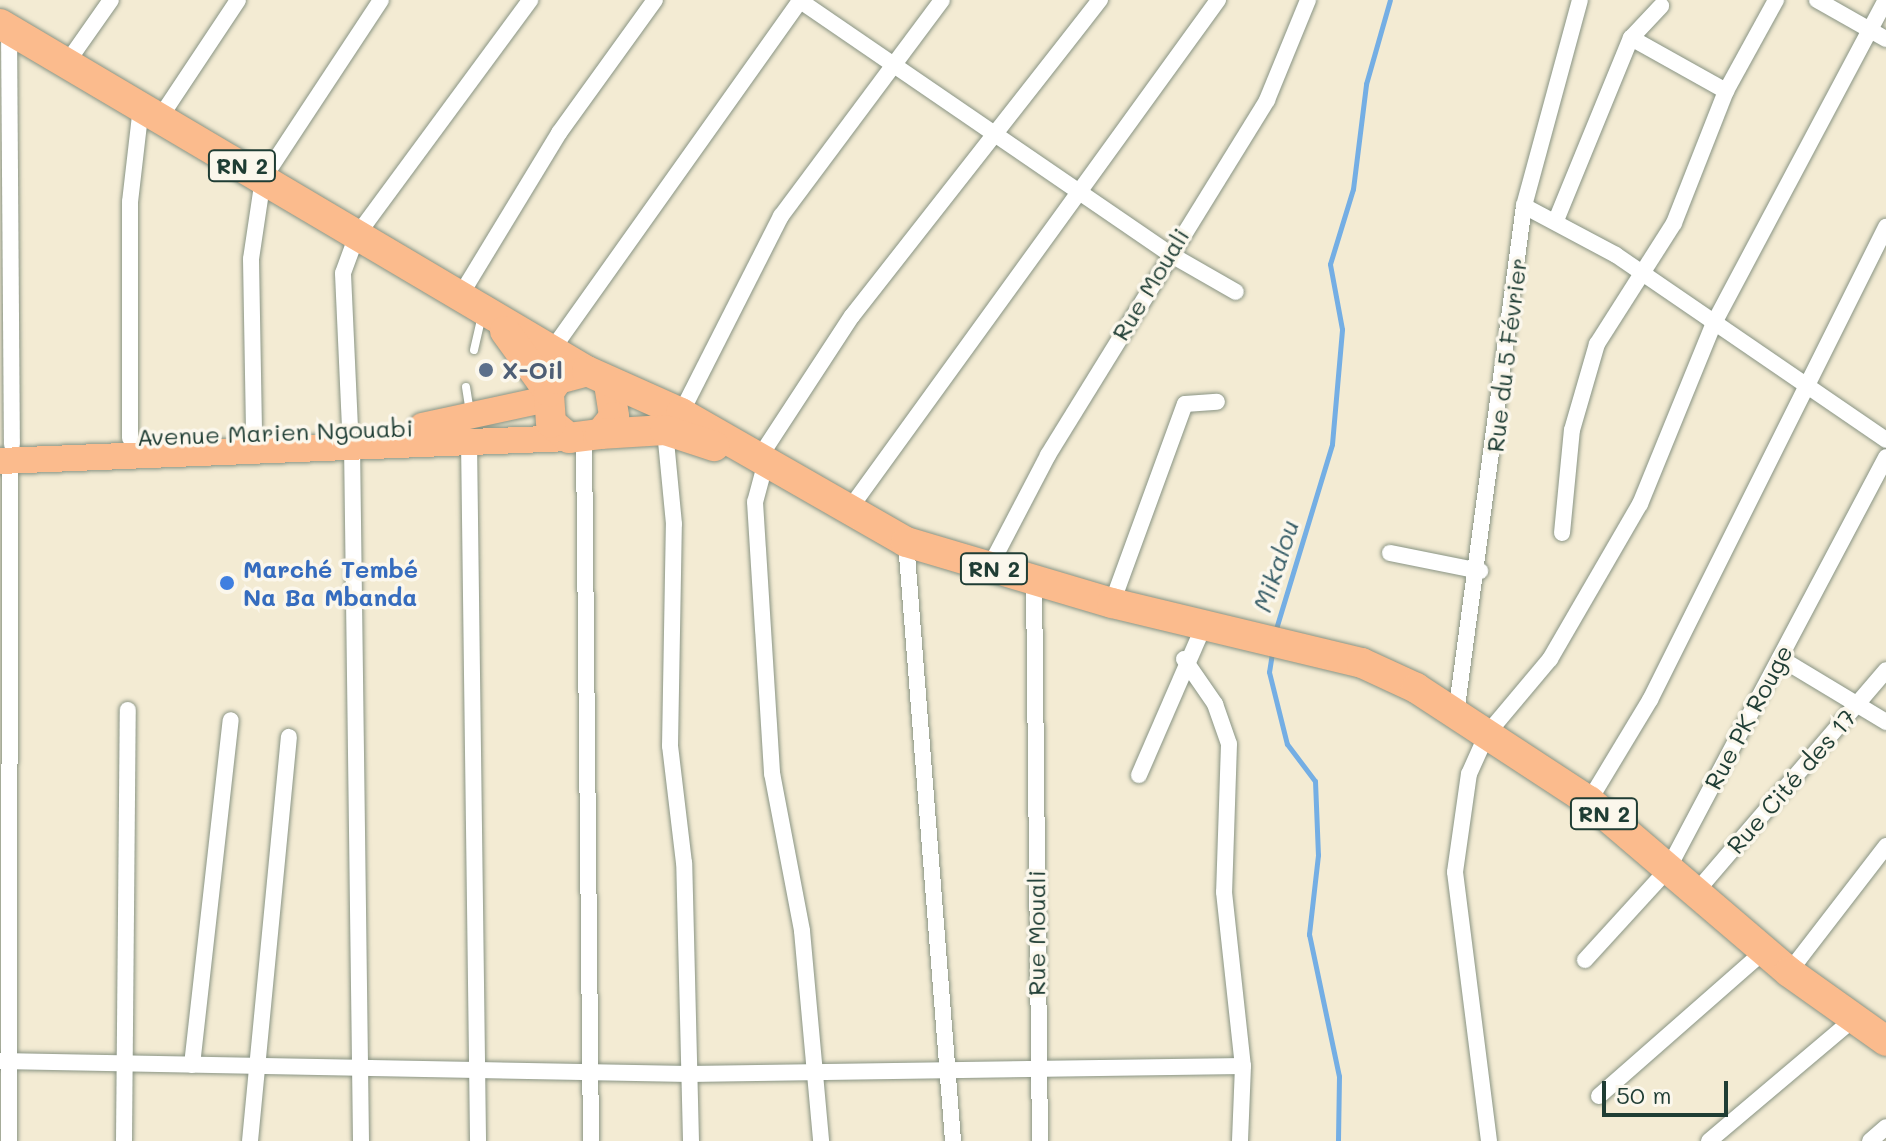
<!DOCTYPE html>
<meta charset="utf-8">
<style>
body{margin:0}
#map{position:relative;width:1886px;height:1141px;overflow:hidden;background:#f3ebd3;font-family:Mali,sans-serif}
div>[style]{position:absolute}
.stream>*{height:5px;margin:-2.5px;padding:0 2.5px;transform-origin:2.5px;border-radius:2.5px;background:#74aee4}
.roads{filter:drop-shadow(0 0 2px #899484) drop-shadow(0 0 2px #899484)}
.lane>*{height:8px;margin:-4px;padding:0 4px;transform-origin:4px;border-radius:4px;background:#fff}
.street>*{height:16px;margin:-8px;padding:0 8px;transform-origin:8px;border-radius:8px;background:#fff}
.primary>*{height:26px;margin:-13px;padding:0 13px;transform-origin:13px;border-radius:13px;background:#fbbb8d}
.highway>*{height:30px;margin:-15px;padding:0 15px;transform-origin:15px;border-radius:15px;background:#fbbb8d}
.dots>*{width:22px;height:22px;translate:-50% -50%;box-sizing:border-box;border:4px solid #fbf7ec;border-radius:50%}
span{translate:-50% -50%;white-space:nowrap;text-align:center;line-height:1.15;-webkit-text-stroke:7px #fbf7ec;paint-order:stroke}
.shield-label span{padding:2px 6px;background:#fbf7ec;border:2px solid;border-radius:6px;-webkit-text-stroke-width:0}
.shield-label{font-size:22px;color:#1f3d34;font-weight:700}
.street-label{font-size:24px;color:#1f3d34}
.service-label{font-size:24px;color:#4e5e75;font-weight:700}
.left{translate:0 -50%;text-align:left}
.shop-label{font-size:24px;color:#366cbe;font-weight:700}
.water-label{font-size:26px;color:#395f69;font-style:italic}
.scale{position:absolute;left:1602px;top:1081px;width:126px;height:36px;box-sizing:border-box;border:4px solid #1f3d34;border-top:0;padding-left:10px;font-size:24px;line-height:28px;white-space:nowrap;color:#1f3d34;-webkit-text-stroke:6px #fbf7ec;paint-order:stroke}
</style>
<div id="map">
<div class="stream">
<div style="left:1275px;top:632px;width:196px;rotate:-73.1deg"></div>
<div style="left:1332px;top:444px;width:115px;rotate:-85deg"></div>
<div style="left:1342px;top:329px;width:66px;rotate:-100.5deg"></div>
<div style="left:1330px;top:264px;width:78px;rotate:-73deg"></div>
<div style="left:1353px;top:189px;width:106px;rotate:-82.9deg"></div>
<div style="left:1366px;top:84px;width:87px;rotate:-74.1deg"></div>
<div style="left:1272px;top:653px;width:19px;rotate:99deg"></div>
<div style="left:1269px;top:672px;width:74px;rotate:76deg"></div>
<div style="left:1287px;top:744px;width:46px;rotate:52.9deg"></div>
<div style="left:1315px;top:781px;width:74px;rotate:87.7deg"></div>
<div style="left:1318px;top:855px;width:80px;rotate:96.5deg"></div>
<div style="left:1309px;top:934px;width:145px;rotate:78.1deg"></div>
<div style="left:1339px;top:1076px;width:65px;rotate:90.9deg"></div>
</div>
<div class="roads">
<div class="lane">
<div style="left:474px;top:350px;width:36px;rotate:-77deg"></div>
<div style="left:466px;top:387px;width:26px;rotate:81deg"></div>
</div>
<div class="street">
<div style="left:799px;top:0;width:447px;rotate:34.4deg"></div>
<div style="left:1168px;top:253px;width:78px;rotate:29.8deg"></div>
<div style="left:1817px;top:0;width:79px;rotate:29.5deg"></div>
<div style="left:9px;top:29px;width:415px;rotate:89.6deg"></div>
<div style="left:1631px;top:38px;width:109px;rotate:29.2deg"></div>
<div style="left:66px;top:64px;width:78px;rotate:-54.9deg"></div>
<div style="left:161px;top:116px;width:139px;rotate:-56.4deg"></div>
<div style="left:1524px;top:206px;width:104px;rotate:28deg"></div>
<div style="left:1616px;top:255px;width:327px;rotate:34.4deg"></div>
<div style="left:1557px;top:218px;width:195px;rotate:-67.7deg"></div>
<div style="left:1631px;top:38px;width:44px;rotate:-46.8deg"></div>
<div style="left:460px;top:296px;width:191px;rotate:-58.7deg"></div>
<div style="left:559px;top:133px;width:164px;rotate:-54.2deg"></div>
<div style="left:549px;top:354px;width:435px;rotate:-54.6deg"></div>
<div style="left:350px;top:428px;width:155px;rotate:-92.6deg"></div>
<div style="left:343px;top:273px;width:40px;rotate:-69.8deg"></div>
<div style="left:357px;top:235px;width:292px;rotate:-53.6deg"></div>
<div style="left:254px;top:431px;width:172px;rotate:-91deg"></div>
<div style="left:251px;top:259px;width:81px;rotate:-81.5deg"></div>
<div style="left:263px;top:179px;width:214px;rotate:-56.6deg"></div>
<div style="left:130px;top:438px;width:236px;rotate:-90deg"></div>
<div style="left:130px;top:202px;width:96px;rotate:-83.4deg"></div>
<div style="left:584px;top:440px;width:701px;rotate:89.43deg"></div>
<div style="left:469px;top:441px;width:700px;rotate:89.26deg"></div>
<div style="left:352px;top:444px;width:697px;rotate:89.26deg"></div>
<div style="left:757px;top:461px;width:173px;rotate:-56.8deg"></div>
<div style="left:852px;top:316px;width:402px;rotate:-51.9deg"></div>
<div style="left:765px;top:465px;width:38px;rotate:105deg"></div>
<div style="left:755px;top:502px;width:272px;rotate:86.4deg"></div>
<div style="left:772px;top:773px;width:161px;rotate:79.2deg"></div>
<div style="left:802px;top:931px;width:211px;rotate:84.8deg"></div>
<div style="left:848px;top:511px;width:631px;rotate:-54.09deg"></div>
<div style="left:1562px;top:533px;width:103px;rotate:-84.5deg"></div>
<div style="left:1572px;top:430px;width:90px;rotate:-73.8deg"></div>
<div style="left:1597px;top:344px;width:143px;rotate:-57.5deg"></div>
<div style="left:1674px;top:223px;width:142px;rotate:-68.5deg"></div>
<div style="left:1726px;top:91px;width:104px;rotate:-61.2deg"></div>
<div style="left:906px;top:542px;width:601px;rotate:85.51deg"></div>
<div style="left:1390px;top:553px;width:92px;rotate:11.3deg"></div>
<div style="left:989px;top:568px;width:127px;rotate:-62.4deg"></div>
<div style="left:1048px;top:455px;width:417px;rotate:-58.3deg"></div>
<div style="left:1267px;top:100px;width:108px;rotate:-67.7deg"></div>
<div style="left:1034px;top:581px;width:560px;rotate:89.39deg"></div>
<div style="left:1112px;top:603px;width:212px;rotate:-69.9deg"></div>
<div style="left:1185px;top:404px;width:32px;rotate:-4deg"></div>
<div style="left:1780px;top:658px;width:124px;rotate:31.1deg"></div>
<div style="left:1184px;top:659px;width:55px;rotate:55.4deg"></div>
<div style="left:1215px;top:704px;width:42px;rotate:70.7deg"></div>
<div style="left:1229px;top:744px;width:148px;rotate:91.9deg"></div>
<div style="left:1224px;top:892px;width:175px;rotate:83.8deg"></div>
<div style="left:1243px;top:1066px;width:75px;rotate:92.3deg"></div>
<div style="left:1456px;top:714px;width:513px;rotate:-82.38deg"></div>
<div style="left:1524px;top:206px;width:213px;rotate:-74.8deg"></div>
<div style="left:1139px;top:775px;width:166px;rotate:-66.5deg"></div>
<div style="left:1589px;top:801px;width:118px;rotate:-58.9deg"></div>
<div style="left:1650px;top:700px;width:529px;rotate:-63.48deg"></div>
<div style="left:1696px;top:892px;width:292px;rotate:-49.4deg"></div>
<div style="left:1585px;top:960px;width:123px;rotate:-47.6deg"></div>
<div style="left:1668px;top:869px;width:466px;rotate:-62.1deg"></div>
<div style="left:1789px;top:972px;width:159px;rotate:-52.4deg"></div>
<div style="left:0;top:1061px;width:689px;rotate:1.08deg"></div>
<div style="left:689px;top:1074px;width:554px;rotate:-0.83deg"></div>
<div style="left:192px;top:1065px;width:347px;rotate:-83.6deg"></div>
<div style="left:1599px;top:1096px;width:221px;rotate:-41.3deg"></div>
<div style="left:9px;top:1141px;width:681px;rotate:-89.92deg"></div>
<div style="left:124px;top:1141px;width:431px;rotate:-89.5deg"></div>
<div style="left:250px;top:1141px;width:406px;rotate:-84.5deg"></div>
<div style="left:691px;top:1141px;width:278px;rotate:-91.4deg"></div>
<div style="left:684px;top:863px;width:118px;rotate:-96.8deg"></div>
<div style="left:670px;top:746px;width:222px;rotate:-89deg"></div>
<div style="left:674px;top:524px;width:94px;rotate:-95.5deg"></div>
<div style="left:665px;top:430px;width:23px;rotate:-47deg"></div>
<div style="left:681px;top:413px;width:221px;rotate:-63.1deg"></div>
<div style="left:781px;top:216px;width:269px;rotate:-53.3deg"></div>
<div style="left:1489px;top:1141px;width:271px;rotate:-97.2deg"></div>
<div style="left:1455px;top:872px;width:99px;rotate:-81.9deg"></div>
<div style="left:1469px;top:774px;width:44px;rotate:-65.8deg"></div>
<div style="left:1487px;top:734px;width:98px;rotate:-50deg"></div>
<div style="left:1550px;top:659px;width:179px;rotate:-59.9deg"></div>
<div style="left:1640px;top:504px;width:193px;rotate:-67.8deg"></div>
<div style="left:1713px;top:325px;width:368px;rotate:-62deg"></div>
<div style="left:1709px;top:1141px;width:187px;rotate:-40.2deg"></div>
<div style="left:1870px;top:1141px;width:21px;rotate:-41deg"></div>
</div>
<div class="primary">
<div style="left:422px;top:426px;width:128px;rotate:-12.2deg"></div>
<div style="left:0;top:461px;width:569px;rotate:-2.31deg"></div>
</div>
<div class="highway">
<div style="left:0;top:24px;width:682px;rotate:30.59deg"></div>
<div style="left:505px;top:331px;width:75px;rotate:54.2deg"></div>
<div style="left:609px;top:384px;width:33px;rotate:81deg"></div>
<div style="left:614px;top:417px;width:22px;rotate:129deg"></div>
<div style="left:600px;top:434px;width:31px;rotate:173deg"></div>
<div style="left:569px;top:438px;width:23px;rotate:-140deg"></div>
<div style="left:551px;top:423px;width:31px;rotate:-94deg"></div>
<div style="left:549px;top:392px;width:16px;rotate:-55deg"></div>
<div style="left:558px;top:379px;width:30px;rotate:-15deg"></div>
<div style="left:587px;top:371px;width:103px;rotate:24.1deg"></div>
<div style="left:681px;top:413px;width:259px;rotate:29.8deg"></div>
<div style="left:906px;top:542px;width:215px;rotate:16.5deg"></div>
<div style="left:1112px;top:603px;width:257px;rotate:13.5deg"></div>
<div style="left:1362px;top:663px;width:60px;rotate:24.8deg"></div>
<div style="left:1416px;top:688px;width:207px;rotate:33.2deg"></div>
<div style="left:1589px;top:801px;width:263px;rotate:40.5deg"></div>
<div style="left:1789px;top:972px;width:119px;rotate:35.4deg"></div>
<div style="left:600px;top:434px;width:65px;rotate:-3.5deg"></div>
<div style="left:665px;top:430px;width:52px;rotate:18.1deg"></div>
</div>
</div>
<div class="dots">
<div style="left:486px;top:370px;background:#5c6f8a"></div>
<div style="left:227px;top:583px;background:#3f7fe0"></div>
</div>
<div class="shield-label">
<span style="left:242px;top:166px">RN 2</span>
<span style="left:994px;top:569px">RN 2</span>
<span style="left:1604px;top:814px">RN 2</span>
</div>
<div class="street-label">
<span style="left:1150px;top:284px;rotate:-59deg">Rue Mouali</span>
<span style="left:1506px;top:355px;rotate:-83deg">Rue du 5 Février</span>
<span style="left:275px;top:432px;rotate:-2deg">Avenue Marien Ngouabi</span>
<span style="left:1748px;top:717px;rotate:-62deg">Rue PK Rouge</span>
<span style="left:1791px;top:781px;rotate:-49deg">Rue Cité des 17</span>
<span style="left:1036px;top:933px;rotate:-90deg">Rue Mouali</span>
</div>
<div class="service-label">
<span class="left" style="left:502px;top:370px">X-Oil</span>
</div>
<div class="shop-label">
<span class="left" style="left:243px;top:583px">Marché Tembé<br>Na Ba Mbanda</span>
</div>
<div class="water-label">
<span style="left:1276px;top:566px;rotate:-72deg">Mikalou</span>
</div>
<div class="scale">50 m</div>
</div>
